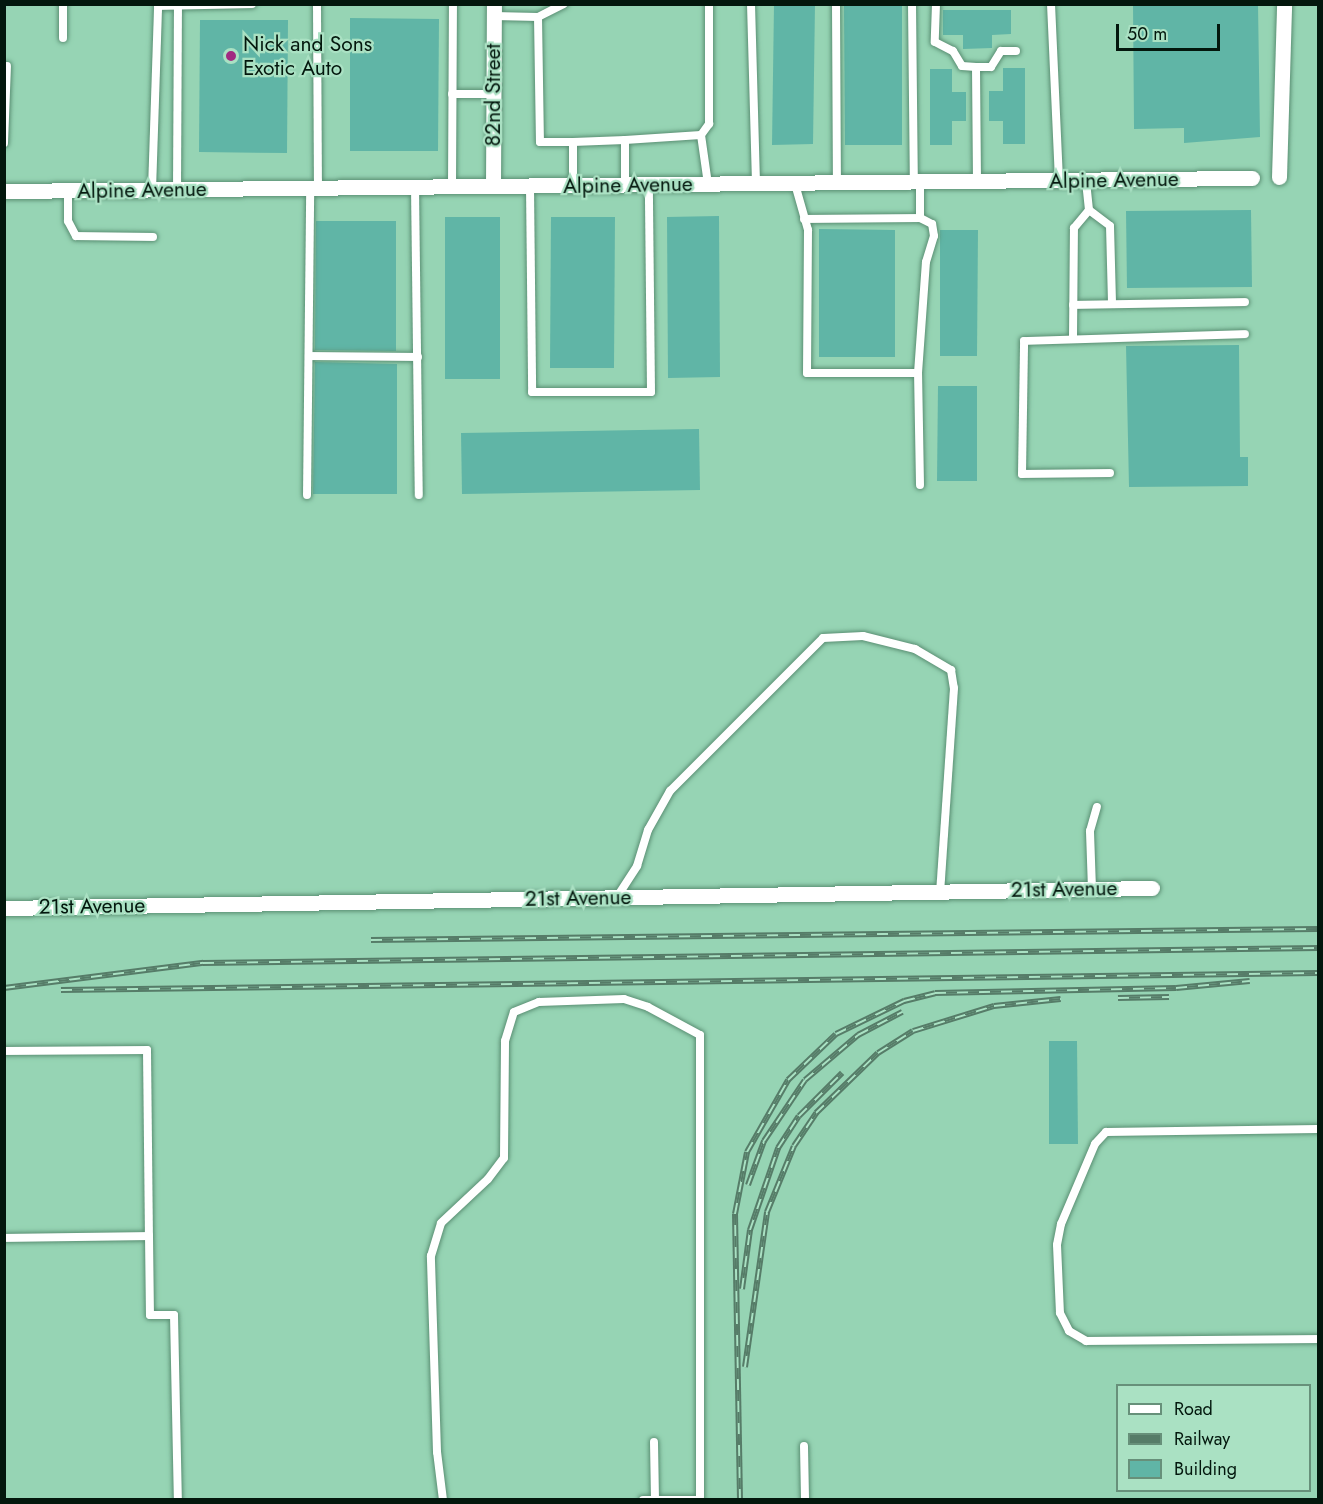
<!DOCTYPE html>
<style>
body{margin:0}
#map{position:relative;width:1323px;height:1504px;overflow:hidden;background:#aae1c3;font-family:Jost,sans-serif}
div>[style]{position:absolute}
.built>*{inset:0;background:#96d4b4}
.building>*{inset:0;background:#60b5a6}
.roads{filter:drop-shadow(0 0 2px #5a8f73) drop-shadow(0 0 2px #5a8f73)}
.service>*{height:8px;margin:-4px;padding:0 4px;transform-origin:4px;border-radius:4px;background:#fff}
.minor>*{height:15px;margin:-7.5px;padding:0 7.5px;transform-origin:7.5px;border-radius:7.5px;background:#fff}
.rail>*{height:6px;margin-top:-3px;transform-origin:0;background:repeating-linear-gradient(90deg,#aae1c3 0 11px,#567c68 0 22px);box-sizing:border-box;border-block:2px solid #567c68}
.dots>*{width:16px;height:16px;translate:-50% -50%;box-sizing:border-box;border:3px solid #aae1c3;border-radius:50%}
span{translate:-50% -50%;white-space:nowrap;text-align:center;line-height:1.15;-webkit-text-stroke:4.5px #aae1c3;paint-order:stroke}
.poi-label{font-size:21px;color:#03170d}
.left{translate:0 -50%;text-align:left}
.street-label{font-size:21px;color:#03170d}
.frame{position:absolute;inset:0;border:6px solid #03170d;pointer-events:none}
.legend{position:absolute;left:1116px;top:1384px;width:195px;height:108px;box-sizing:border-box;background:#aae1c3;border:2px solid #67907a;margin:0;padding:8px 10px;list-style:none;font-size:18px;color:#03170d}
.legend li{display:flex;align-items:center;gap:12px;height:30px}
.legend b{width:30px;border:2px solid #67907a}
.scale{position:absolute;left:1116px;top:24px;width:104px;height:27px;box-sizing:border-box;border:3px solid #03170d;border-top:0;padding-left:8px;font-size:18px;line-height:21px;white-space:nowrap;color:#03170d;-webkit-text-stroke:4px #aae1c3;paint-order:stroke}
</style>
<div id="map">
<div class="built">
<div style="clip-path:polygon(evenodd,5px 5px,1318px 5px,1318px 1499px,5px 1500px,5px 5px,1118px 1386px,1310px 1386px,1310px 1490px,1118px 1490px,1118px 1386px)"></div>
</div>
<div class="building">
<div style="clip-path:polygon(774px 4px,815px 4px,813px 144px,772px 145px)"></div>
<div style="clip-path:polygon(844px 4px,902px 4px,902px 145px,845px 145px)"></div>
<div style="clip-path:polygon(1133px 4px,1258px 4px,1260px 137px,1184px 143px,1184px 128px,1134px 129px)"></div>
<div style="clip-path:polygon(943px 10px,1011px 10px,1011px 34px,992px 35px,992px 48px,963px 49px,963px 35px,943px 35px)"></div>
<div style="clip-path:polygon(350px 18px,439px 19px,438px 151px,350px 151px)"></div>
<div style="clip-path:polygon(200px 20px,288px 20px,287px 153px,199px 152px)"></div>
<div style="clip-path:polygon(1003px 68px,1025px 68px,1025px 144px,1003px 144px,1003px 121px,989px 121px,989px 91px,1003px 91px)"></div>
<div style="clip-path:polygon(930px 69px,952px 69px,952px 92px,966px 92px,966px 121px,952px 121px,952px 145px,930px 145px)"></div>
<div style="clip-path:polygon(1251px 210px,1252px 287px,1127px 288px,1126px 211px)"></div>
<div style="clip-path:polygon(719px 216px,720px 377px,668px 378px,667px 217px)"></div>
<div style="clip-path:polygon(445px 217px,500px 217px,500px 379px,445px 379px)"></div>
<div style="clip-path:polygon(551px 217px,615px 217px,614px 368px,550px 368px)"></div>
<div style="clip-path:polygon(316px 221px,396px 221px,396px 351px,315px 350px)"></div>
<div style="clip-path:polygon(819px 229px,895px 230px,895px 357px,819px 357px)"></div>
<div style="clip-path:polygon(940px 230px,978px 230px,977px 356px,940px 356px)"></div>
<div style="clip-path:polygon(1239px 345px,1240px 457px,1248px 457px,1248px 486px,1129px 487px,1126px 346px)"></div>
<div style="clip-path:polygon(315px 362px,397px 364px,397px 494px,313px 494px)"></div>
<div style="clip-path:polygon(938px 386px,977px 386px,977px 481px,937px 481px)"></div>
<div style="clip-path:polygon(699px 429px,700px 490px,462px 494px,461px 433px)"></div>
<div style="clip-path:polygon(1049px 1041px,1077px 1041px,1078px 1144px,1049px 1144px)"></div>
</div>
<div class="roads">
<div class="service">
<div style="left:317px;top:4px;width:184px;rotate:89.7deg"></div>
<div style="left:751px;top:4px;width:180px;rotate:88.4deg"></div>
<div style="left:836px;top:4px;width:179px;rotate:89.7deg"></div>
<div style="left:912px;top:4px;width:178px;rotate:89.4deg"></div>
<div style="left:936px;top:4px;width:38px;rotate:92deg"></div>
<div style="left:935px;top:42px;width:20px;rotate:27deg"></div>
<div style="left:953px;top:51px;width:17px;rotate:59deg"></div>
<div style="left:962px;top:66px;width:14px;rotate:4deg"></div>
<div style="left:1051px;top:4px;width:177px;rotate:87.4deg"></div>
<div style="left:494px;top:16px;width:44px;rotate:1.3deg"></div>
<div style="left:538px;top:17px;width:125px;rotate:89.1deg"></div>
<div style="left:540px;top:142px;width:33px"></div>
<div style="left:538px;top:17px;width:29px;rotate:-27deg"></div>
<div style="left:63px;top:38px;width:34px;rotate:-90deg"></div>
<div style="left:452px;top:94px;width:41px"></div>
<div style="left:701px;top:135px;width:14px;rotate:-54deg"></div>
<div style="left:709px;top:124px;width:120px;rotate:-90deg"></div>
<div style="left:4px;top:143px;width:77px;rotate:-87.8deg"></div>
<div style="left:977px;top:182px;width:115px;rotate:-90.5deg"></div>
<div style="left:976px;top:67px;width:15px"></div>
<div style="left:991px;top:67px;width:19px;rotate:-58deg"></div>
<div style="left:1001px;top:51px;width:15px"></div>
<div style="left:795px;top:184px;width:48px;rotate:74.2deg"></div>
<div style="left:808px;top:230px;width:143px;rotate:90.4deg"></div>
<div style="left:807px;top:373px;width:111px"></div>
<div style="left:573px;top:185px;width:43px;rotate:-90deg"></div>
<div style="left:573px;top:142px;width:52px;rotate:-2.2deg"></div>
<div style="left:625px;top:185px;width:45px;rotate:-90deg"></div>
<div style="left:625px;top:140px;width:76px;rotate:-3.8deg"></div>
<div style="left:701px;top:135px;width:49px;rotate:81.9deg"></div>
<div style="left:530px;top:186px;width:206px;rotate:89.4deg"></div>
<div style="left:532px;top:392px;width:119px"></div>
<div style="left:651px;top:392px;width:207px;rotate:-90.6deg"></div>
<div style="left:415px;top:187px;width:308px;rotate:89.3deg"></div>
<div style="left:452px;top:187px;width:183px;rotate:-89.7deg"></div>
<div style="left:152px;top:190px;width:184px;rotate:-88.1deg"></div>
<div style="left:158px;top:6px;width:94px;rotate:-1.2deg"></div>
<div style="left:177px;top:190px;width:186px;rotate:-89.7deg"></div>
<div style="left:68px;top:191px;width:30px;rotate:90deg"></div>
<div style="left:68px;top:221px;width:17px;rotate:62deg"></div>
<div style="left:76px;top:236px;width:77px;rotate:0.7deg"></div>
<div style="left:1089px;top:210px;width:26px;rotate:37deg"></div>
<div style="left:1110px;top:226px;width:78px;rotate:88.5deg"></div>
<div style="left:804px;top:219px;width:116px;rotate:-0.5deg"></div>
<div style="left:1073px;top:305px;width:172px;rotate:-1deg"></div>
<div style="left:1073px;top:338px;width:110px;rotate:-89.5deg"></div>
<div style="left:1074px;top:228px;width:23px;rotate:-50deg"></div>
<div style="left:1089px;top:210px;width:29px;rotate:-96deg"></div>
<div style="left:309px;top:356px;width:109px;rotate:0.5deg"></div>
<div style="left:1110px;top:473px;width:88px;rotate:179.3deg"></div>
<div style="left:1022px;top:474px;width:133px;rotate:-89.1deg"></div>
<div style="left:1024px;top:341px;width:221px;rotate:-1.8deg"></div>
<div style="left:920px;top:485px;width:112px;rotate:-91deg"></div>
<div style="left:918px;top:373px;width:111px;rotate:-85.9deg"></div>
<div style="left:926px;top:262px;width:27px;rotate:-73deg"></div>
<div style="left:934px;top:236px;width:12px;rotate:-99deg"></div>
<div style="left:932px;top:224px;width:13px;rotate:-153deg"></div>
<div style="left:920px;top:218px;width:36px;rotate:-90deg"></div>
<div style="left:307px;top:495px;width:307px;rotate:-89.4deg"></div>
<div style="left:1092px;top:889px;width:58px;rotate:-92deg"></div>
<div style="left:1090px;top:831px;width:25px;rotate:-74deg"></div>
<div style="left:617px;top:897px;width:37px;rotate:-57deg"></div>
<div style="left:637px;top:866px;width:38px;rotate:-73deg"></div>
<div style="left:648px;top:830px;width:45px;rotate:-60.6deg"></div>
<div style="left:670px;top:791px;width:216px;rotate:-45deg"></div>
<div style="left:823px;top:638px;width:40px;rotate:-2.9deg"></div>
<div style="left:863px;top:636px;width:54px;rotate:14deg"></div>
<div style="left:915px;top:649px;width:42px;rotate:30.3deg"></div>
<div style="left:951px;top:670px;width:18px;rotate:81deg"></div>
<div style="left:954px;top:688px;width:204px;rotate:93.9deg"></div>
<div style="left:4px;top:1051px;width:143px;rotate:-0.4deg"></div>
<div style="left:147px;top:1050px;width:186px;rotate:89.4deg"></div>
<div style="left:1318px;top:1129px;width:212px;rotate:179.2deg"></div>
<div style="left:1106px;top:1132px;width:16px;rotate:133deg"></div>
<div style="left:1095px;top:1144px;width:87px;rotate:113deg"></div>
<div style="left:1061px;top:1224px;width:21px;rotate:101deg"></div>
<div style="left:1057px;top:1245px;width:68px;rotate:87.5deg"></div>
<div style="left:1060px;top:1313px;width:20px;rotate:63deg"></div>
<div style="left:1069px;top:1331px;width:20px;rotate:30deg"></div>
<div style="left:1086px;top:1341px;width:232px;rotate:-0.5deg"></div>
<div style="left:4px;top:1238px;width:145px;rotate:-0.8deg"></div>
<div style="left:149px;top:1236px;width:79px;rotate:89.3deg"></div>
<div style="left:150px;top:1315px;width:24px"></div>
<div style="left:174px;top:1315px;width:185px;rotate:88.8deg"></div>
<div style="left:654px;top:1442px;width:57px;rotate:89deg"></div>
<div style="left:804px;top:1446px;width:54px;rotate:88.9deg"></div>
<div style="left:443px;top:1500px;width:48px;rotate:-97.1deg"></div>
<div style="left:437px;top:1452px;width:196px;rotate:-91.8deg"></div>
<div style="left:431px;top:1256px;width:34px;rotate:-73deg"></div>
<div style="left:441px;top:1223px;width:64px;rotate:-43.1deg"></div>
<div style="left:488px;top:1179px;width:26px;rotate:-53deg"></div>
<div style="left:504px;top:1158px;width:117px;rotate:-89.5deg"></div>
<div style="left:505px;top:1041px;width:30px;rotate:-73deg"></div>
<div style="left:514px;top:1012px;width:27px;rotate:-22deg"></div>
<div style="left:539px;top:1002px;width:85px;rotate:-2deg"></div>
<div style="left:624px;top:999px;width:25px;rotate:18deg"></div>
<div style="left:648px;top:1007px;width:59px;rotate:28.3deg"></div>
<div style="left:700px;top:1035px;width:462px;rotate:90deg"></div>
<div style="left:643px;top:1500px;width:57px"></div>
</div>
<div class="minor">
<div style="left:1279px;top:177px;width:173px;rotate:-88.3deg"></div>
<div style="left:493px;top:186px;width:182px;rotate:-89.7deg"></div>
<div style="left:4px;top:191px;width:1248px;rotate:-0.6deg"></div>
<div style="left:4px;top:908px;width:1148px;rotate:-1deg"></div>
</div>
</div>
<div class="rail">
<div style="left:371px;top:940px;width:947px;rotate:-0.67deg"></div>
<div style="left:4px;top:988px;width:201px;rotate:-7.2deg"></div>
<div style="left:203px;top:963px;width:1115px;rotate:-0.77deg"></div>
<div style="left:61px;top:990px;width:1257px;rotate:-0.77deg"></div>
<div style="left:1118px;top:998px;width:51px;rotate:-1.1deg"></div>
<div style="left:748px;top:1185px;width:47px;rotate:-70deg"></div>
<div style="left:764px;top:1141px;width:73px;rotate:-56.1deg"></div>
<div style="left:805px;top:1080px;width:70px;rotate:-40.3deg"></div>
<div style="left:858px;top:1035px;width:50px;rotate:-27.6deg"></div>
<div style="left:742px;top:1289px;width:60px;rotate:-82.3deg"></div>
<div style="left:750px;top:1230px;width:87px;rotate:-71.1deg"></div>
<div style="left:778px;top:1148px;width:38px;rotate:-57deg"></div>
<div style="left:799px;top:1116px;width:61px;rotate:-45deg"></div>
<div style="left:745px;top:1367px;width:157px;rotate:-81.9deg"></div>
<div style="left:767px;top:1212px;width:71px;rotate:-67.8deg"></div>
<div style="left:794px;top:1146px;width:40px;rotate:-56deg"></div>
<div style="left:816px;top:1113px;width:86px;rotate:-44.1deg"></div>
<div style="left:878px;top:1053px;width:41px;rotate:-32.2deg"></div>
<div style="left:913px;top:1031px;width:85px;rotate:-17.2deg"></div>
<div style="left:994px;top:1006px;width:67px;rotate:-6deg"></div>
<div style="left:740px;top:1500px;width:286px;rotate:-91deg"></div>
<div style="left:735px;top:1214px;width:63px;rotate:-79deg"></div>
<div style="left:747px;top:1152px;width:83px;rotate:-60.3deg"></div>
<div style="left:788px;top:1080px;width:66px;rotate:-43.8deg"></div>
<div style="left:836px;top:1034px;width:76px;rotate:-25.9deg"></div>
<div style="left:904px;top:1001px;width:32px;rotate:-14deg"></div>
<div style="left:935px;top:993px;width:241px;rotate:-1.2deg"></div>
<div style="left:1176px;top:988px;width:74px;rotate:-5.4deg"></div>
</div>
<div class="dots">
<div style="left:231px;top:56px;background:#a12a81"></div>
</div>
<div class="poi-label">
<span class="left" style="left:243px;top:56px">Nick and Sons<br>Exotic Auto</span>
</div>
<div class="street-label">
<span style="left:493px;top:95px;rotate:-90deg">82nd Street</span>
<span style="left:1114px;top:180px;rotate:-1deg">Alpine Avenue</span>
<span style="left:628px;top:185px;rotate:-1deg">Alpine Avenue</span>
<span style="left:142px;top:190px;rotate:-1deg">Alpine Avenue</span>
<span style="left:1064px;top:889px;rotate:-1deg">21st Avenue</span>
<span style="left:578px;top:898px;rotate:-1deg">21st Avenue</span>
<span style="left:92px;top:906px;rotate:-1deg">21st Avenue</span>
</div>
<div class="frame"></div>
<ul class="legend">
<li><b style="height:8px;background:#fff"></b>Road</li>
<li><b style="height:8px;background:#567c68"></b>Railway</li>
<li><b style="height:16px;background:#60b5a6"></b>Building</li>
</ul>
<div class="scale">50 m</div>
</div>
